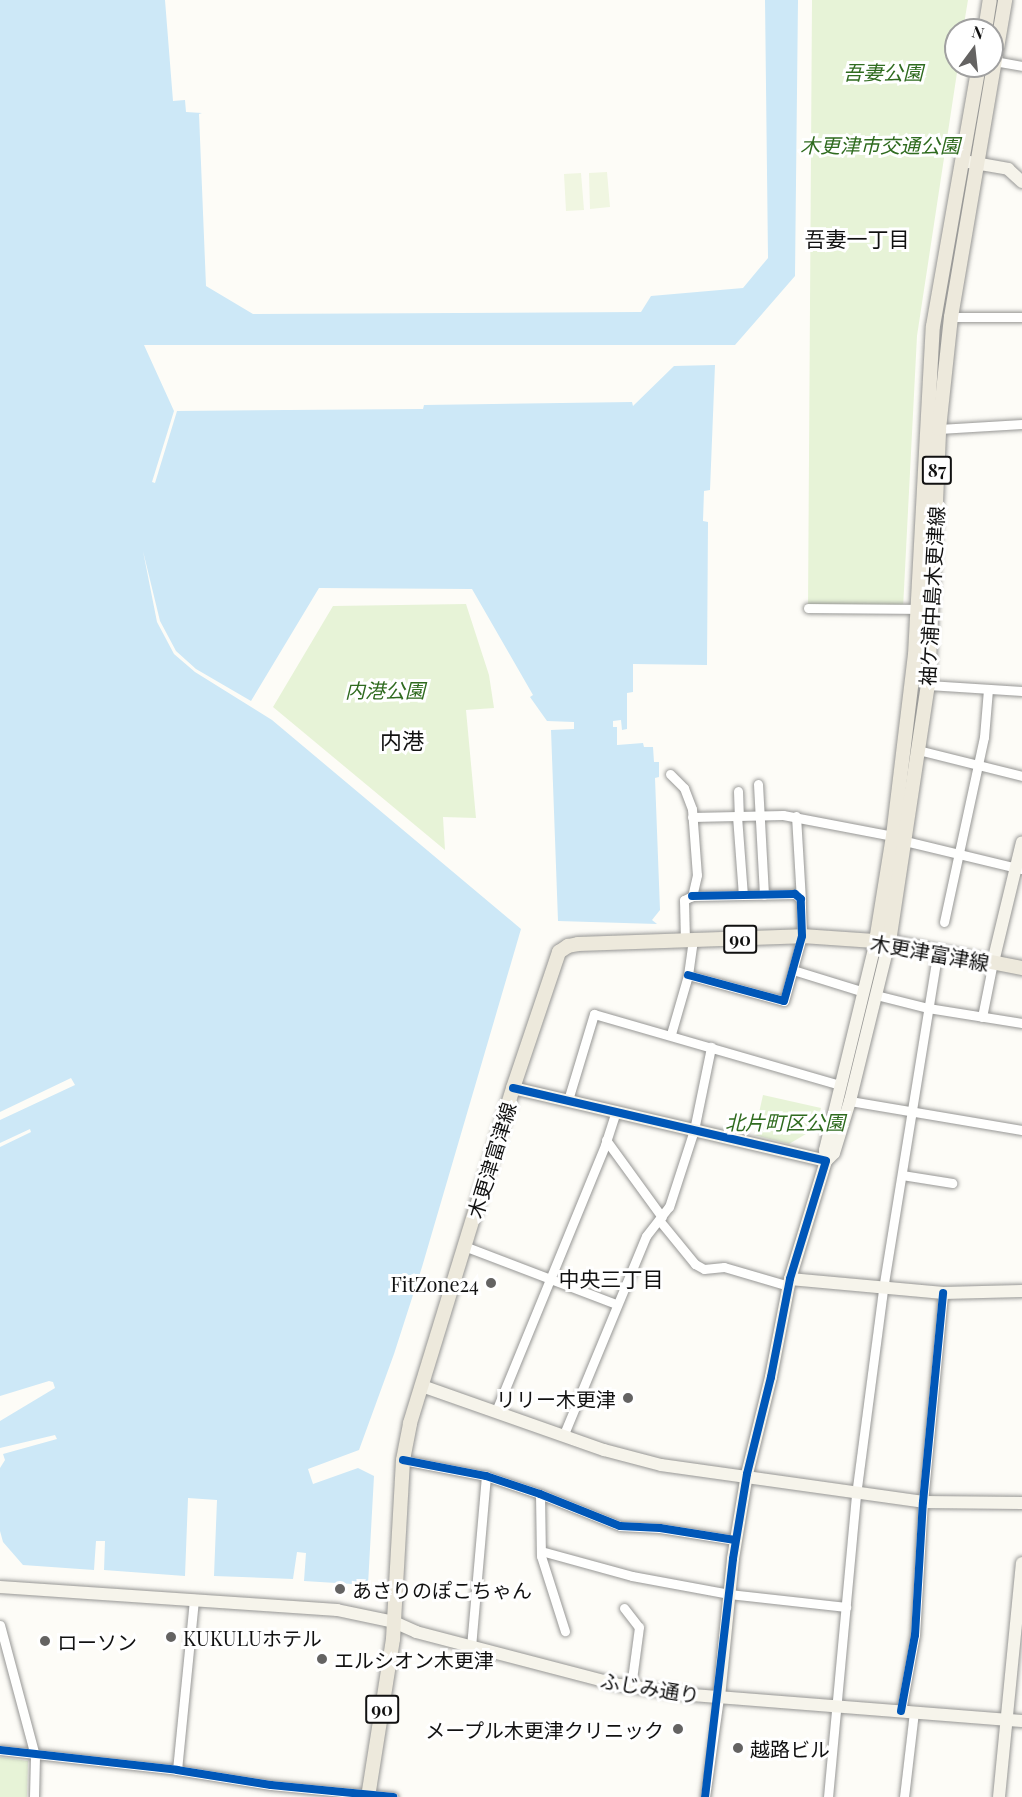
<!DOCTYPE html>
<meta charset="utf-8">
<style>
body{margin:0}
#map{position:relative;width:1022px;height:1797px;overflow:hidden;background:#fdfcf7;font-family:"Playfair Display","Noto Sans JP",serif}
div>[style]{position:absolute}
.green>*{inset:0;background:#e7f3d7}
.pitch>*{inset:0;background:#f0f6e1}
.water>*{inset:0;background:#cde8f7}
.roads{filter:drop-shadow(0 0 2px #979795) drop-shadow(0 0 2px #979795)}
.street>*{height:9px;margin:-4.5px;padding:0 4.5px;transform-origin:4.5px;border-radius:4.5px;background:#fffffe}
.secondary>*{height:12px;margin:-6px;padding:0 6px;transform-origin:6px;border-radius:6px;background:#f6f4eb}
.primary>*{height:14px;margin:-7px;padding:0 7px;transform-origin:7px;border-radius:7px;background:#ede9dc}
.cycleway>*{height:8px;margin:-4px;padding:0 4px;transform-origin:4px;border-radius:4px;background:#0057b8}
.dots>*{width:16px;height:16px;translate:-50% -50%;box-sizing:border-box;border:3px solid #fff;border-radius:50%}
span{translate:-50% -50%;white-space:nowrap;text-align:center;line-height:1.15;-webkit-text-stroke:6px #fff;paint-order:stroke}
.shield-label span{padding:2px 4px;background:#fff;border:2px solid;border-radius:4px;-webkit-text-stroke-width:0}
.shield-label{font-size:18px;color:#111;font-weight:700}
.park-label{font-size:20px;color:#2f6b1f;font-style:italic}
.street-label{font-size:20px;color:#111}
.poi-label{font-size:20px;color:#111}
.right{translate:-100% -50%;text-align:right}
.left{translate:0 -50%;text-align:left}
.neighbourhood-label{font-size:21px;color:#111}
.quarter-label{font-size:22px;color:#111}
.north{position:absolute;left:944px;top:18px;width:60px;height:60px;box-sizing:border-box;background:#fff;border:2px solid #a0a0a0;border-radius:50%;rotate:15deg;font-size:16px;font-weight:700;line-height:24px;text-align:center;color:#111}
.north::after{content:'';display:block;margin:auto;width:21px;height:27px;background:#646362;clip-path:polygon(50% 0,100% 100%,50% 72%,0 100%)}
</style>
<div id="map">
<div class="green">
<div style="clip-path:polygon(812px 0,968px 0,963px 30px,956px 30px,958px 66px,917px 336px,903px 609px,808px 608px)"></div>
<div style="clip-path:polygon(466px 604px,489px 675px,494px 708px,466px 710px,476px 818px,443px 817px,445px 850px,273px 707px,333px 606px)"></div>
<div style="clip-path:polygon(763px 1095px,821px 1108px,816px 1128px,789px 1144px,754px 1135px)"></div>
<div style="clip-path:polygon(0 1757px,28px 1761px,27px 1797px,0 1797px)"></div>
</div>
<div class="pitch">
<div style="clip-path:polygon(607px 172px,610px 207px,590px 209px,589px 173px)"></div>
<div style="clip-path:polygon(581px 173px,584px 210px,566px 211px,564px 174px)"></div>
</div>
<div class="water">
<div style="clip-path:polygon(0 0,165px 0,173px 101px,185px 100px,186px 112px,202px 113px,199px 114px,206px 286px,253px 314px,641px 312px,651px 296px,743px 288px,768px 258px,765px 0,798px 0,795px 276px,735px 345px,144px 345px,174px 411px,152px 482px,155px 483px,177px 411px,423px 409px,424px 405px,632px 402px,633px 406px,674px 366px,715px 365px,710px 490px,704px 491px,703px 521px,708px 522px,707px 665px,633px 664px,633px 692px,627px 693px,627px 729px,622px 730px,621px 720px,613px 721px,613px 727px,617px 727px,617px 745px,643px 743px,644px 747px,653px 747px,654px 762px,659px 762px,659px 777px,655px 778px,660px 910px,652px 920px,657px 924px,558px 921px,551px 730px,574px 729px,574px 722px,547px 721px,530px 697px,533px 695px,472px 589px,319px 588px,251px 701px,196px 669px,176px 651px,160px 621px,143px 551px,157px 622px,174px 654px,195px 672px,272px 720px,521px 929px,422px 1267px,394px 1354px,359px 1450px,308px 1469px,313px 1484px,358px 1468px,374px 1476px,368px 1585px,304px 1581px,306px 1553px,297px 1552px,293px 1579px,214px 1576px,217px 1500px,188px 1498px,185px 1576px,104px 1570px,105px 1541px,96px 1541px,94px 1570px,23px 1565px,3px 1542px,0 1531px,0 1468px,5px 1460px,3px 1454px,57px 1439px,55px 1435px,0 1448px,0 1421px,55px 1388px,53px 1382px,49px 1381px,0 1396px,0 1147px,31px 1132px,30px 1129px,0 1143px,0 1120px,75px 1085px,71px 1078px,0 1112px)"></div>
</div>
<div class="roads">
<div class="street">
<div style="left:994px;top:61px;width:28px;rotate:10deg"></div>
<div style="left:951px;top:317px;width:71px"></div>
<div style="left:939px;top:429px;width:83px;rotate:-3.4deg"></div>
<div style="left:808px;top:608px;width:115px;rotate:0.5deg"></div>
<div style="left:928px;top:685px;width:94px;rotate:3.7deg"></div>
<div style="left:918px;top:750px;width:107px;rotate:14deg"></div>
<div style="left:670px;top:774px;width:20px;rotate:45deg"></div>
<div style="left:684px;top:788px;width:22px;rotate:69deg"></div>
<div style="left:692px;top:809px;width:66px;rotate:85.7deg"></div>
<div style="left:697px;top:875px;width:22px;rotate:103deg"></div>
<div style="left:692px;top:896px;width:9px;rotate:153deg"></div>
<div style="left:684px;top:900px;width:42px;rotate:88.6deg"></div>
<div style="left:758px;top:784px;width:111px;rotate:86.9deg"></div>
<div style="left:738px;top:791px;width:25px;rotate:88deg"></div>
<div style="left:737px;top:816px;width:79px;rotate:85.7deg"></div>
<div style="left:796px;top:816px;width:83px;rotate:86.6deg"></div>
<div style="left:692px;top:817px;width:91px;rotate:-1.3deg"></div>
<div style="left:783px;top:815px;width:112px;rotate:10.8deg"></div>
<div style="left:905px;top:841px;width:120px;rotate:13.5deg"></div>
<div style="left:944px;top:922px;width:189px;rotate:-77.8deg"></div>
<div style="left:984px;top:737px;width:48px;rotate:-85.2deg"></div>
<div style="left:793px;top:970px;width:74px;rotate:17.2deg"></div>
<div style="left:688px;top:975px;width:99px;rotate:15.2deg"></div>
<div style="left:784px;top:1001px;width:67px;rotate:-74.5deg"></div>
<div style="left:802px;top:936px;width:37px;rotate:-92deg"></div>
<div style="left:801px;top:899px;width:8px;rotate:-140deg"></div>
<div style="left:795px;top:894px;width:103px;rotate:178.9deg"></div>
<div style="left:876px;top:995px;width:54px;rotate:14deg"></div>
<div style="left:928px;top:1008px;width:95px;rotate:9.1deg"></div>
<div style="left:982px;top:1017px;width:56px;rotate:-78.7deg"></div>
<div style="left:671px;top:1034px;width:61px;rotate:-73.9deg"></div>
<div style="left:688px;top:975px;width:34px;rotate:-82deg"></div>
<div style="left:568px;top:1100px;width:90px;rotate:-73.2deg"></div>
<div style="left:594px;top:1014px;width:256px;rotate:16.1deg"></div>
<div style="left:850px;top:1101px;width:174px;rotate:9.6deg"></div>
<div style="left:606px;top:1140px;width:95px;rotate:54deg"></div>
<div style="left:902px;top:1175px;width:51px;rotate:9.1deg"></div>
<div style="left:659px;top:1220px;width:57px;rotate:50.7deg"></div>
<div style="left:695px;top:1264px;width:10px;rotate:29deg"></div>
<div style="left:704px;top:1269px;width:20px;rotate:-6deg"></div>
<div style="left:724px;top:1267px;width:68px;rotate:16.3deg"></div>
<div style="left:464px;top:1246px;width:163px;rotate:20.9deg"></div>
<div style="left:496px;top:1411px;width:287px;rotate:-67.7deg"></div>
<div style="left:605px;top:1145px;width:36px;rotate:-72deg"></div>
<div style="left:564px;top:1434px;width:214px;rotate:-67.5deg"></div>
<div style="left:646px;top:1236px;width:37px;rotate:-52deg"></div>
<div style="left:669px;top:1207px;width:81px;rotate:-72deg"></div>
<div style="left:694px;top:1130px;width:85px;rotate:-78.4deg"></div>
<div style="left:403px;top:1460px;width:85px;rotate:10.9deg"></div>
<div style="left:486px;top:1476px;width:57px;rotate:18.4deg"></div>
<div style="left:540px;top:1494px;width:86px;rotate:21.8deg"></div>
<div style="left:620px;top:1526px;width:40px;rotate:2.9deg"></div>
<div style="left:660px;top:1528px;width:76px;rotate:9.1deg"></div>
<div style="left:540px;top:1494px;width:62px;rotate:89.1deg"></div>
<div style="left:541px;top:1556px;width:79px;rotate:72.3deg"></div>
<div style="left:541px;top:1551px;width:94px;rotate:15.4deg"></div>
<div style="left:632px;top:1576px;width:99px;rotate:10.5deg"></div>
<div style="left:729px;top:1594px;width:118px;rotate:6.3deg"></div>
<div style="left:624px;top:1608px;width:24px;rotate:52deg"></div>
<div style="left:639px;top:1627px;width:61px;rotate:97.6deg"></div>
<div style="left:0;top:1625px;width:136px;rotate:75deg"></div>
<div style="left:35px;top:1756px;width:41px;rotate:91.4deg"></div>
<div style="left:471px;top:1647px;width:172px;rotate:-85deg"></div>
<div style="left:901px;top:1711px;width:77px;rotate:-79.6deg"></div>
<div style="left:915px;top:1635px;width:133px;rotate:-86.6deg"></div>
<div style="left:923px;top:1502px;width:210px;rotate:-84.5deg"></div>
<div style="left:0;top:1750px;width:178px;rotate:6.4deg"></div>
<div style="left:177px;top:1770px;width:95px;rotate:9.1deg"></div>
<div style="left:271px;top:1785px;width:123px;rotate:5.6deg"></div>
<div style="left:177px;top:1770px;width:172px;rotate:-84.3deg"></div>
<div style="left:705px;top:1797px;width:101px;rotate:-82deg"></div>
<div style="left:828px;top:1797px;width:303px;rotate:-84.7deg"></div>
<div style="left:856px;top:1495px;width:208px;rotate:-82.5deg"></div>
<div style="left:883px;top:1289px;width:342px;rotate:-80.8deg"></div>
<div style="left:904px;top:1797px;width:86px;rotate:-83.3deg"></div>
</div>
<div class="secondary">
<div style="left:969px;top:162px;width:40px;rotate:10deg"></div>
<div style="left:1008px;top:169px;width:19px;rotate:43deg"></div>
<div style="left:993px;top:962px;width:123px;rotate:-76.4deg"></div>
<div style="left:513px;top:1088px;width:321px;rotate:13.1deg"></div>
<div style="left:826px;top:1161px;width:123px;rotate:107deg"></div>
<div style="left:790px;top:1279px;width:100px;rotate:101deg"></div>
<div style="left:771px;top:1377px;width:100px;rotate:103.9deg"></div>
<div style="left:747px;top:1474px;width:86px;rotate:99.4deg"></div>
<div style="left:733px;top:1559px;width:139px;rotate:95.8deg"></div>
<div style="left:826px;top:1161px;width:11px;rotate:-45deg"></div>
<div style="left:834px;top:1153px;width:54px;rotate:-72.9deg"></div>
<div style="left:850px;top:1101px;width:164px;rotate:-76.2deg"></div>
<div style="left:826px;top:1161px;width:11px;rotate:-95deg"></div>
<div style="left:825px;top:1150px;width:215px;rotate:-76.3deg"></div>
<div style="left:790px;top:1279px;width:154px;rotate:5.2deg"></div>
<div style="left:943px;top:1293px;width:79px;rotate:-1.5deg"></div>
<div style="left:422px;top:1386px;width:193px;rotate:19.4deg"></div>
<div style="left:604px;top:1450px;width:59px;rotate:14.7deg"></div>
<div style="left:661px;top:1465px;width:265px;rotate:8deg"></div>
<div style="left:923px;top:1502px;width:99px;rotate:0.6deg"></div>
<div style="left:0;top:1587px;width:338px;rotate:3.9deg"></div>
<div style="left:337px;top:1610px;width:58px;rotate:11.9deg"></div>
<div style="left:394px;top:1622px;width:24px;rotate:24deg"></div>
<div style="left:416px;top:1632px;width:211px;rotate:14.6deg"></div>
<div style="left:620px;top:1685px;width:73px;rotate:7.9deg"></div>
<div style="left:692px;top:1695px;width:331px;rotate:4.5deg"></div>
<div style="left:999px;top:1797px;width:235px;rotate:-84.4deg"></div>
</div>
<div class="primary">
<div style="left:985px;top:30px;width:30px;rotate:-81deg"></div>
<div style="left:876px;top:941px;width:106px;rotate:-80.8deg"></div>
<div style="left:893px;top:836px;width:182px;rotate:-83.1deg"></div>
<div style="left:915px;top:655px;width:329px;rotate:-86.9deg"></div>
<div style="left:933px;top:326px;width:264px;rotate:-80deg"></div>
<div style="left:889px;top:942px;width:260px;rotate:-81.4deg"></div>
<div style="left:928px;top:685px;width:256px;rotate:-87.5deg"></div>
<div style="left:939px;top:429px;width:113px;rotate:-83.9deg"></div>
<div style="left:951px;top:317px;width:322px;rotate:-80.3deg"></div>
<div style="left:368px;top:1797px;width:160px;rotate:-81deg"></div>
<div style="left:393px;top:1639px;width:179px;rotate:-86.8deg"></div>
<div style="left:403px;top:1460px;width:38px;rotate:-79deg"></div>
<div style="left:410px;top:1423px;width:350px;rotate:-72.9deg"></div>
<div style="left:513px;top:1088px;width:144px;rotate:-71.3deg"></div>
<div style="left:559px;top:952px;width:11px;rotate:-34deg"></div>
<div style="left:568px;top:946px;width:10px;rotate:-11deg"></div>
<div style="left:578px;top:944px;width:224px;rotate:-2deg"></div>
<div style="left:802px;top:936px;width:87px;rotate:3.9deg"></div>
<div style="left:889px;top:942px;width:136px;rotate:11.1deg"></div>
</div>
</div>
<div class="cycleway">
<div style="left:688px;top:975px;width:99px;rotate:15.2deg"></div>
<div style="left:784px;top:1001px;width:67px;rotate:-74.5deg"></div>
<div style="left:802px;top:936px;width:37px;rotate:-92deg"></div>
<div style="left:801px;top:899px;width:8px;rotate:-140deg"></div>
<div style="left:795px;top:894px;width:103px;rotate:178.9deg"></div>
<div style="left:513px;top:1088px;width:321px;rotate:13.1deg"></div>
<div style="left:826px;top:1161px;width:123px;rotate:107deg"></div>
<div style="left:790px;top:1279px;width:100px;rotate:101deg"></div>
<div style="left:771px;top:1377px;width:100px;rotate:103.9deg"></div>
<div style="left:747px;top:1474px;width:86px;rotate:99.4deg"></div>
<div style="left:733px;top:1559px;width:240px;rotate:96.7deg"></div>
<div style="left:403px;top:1460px;width:85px;rotate:10.9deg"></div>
<div style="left:486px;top:1476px;width:57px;rotate:18.4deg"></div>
<div style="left:540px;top:1494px;width:86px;rotate:21.8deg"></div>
<div style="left:620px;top:1526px;width:40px;rotate:2.9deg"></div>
<div style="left:660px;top:1528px;width:76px;rotate:9.1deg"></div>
<div style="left:901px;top:1711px;width:77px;rotate:-79.6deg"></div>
<div style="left:915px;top:1635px;width:133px;rotate:-86.6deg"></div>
<div style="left:923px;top:1502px;width:210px;rotate:-84.5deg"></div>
<div style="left:0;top:1750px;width:178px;rotate:6.4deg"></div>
<div style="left:177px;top:1770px;width:95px;rotate:9.1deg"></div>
<div style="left:271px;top:1785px;width:123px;rotate:5.6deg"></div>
</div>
<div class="dots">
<div style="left:491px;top:1283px;background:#646362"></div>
<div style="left:628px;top:1398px;background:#646362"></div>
<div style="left:340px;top:1589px;background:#646362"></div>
<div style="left:171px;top:1637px;background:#646362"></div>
<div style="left:45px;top:1641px;background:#646362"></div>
<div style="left:322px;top:1659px;background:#646362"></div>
<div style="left:678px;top:1729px;background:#646362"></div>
<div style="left:738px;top:1748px;background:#646362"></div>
</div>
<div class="shield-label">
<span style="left:937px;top:470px">87</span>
<span style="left:740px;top:939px">90</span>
<span style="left:382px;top:1709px">90</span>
</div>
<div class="park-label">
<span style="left:883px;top:71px">吾妻公園</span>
<span style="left:880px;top:144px">木更津市交通公園</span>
<span style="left:385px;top:689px">内港公園</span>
<span style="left:785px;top:1121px">北片町区公園</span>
</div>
<div class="street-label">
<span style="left:931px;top:596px;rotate:-87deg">袖ケ浦中島木更津線</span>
<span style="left:930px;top:952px;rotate:10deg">木更津富津線</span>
<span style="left:491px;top:1160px;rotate:-73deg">木更津富津線</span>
<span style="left:650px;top:1687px;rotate:9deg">ふじみ通り</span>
</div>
<div class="poi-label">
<span class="right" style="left:479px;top:1283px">FitZone24</span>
<span class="right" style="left:616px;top:1398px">リリー木更津</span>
<span class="left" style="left:352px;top:1589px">あさりのぽこちゃん</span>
<span class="left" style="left:183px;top:1637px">KUKULUホテル</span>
<span class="left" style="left:57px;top:1641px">ローソン</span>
<span class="left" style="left:334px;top:1659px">エルシオン木更津</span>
<span class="right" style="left:664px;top:1729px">メープル木更津クリニック</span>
<span class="left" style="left:750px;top:1748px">越路ビル</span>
</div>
<div class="neighbourhood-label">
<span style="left:857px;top:238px">吾妻一丁目</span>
<span style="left:611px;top:1278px">中央三丁目</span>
</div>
<div class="quarter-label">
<span style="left:402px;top:741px">内港</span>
</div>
<div class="north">N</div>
</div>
